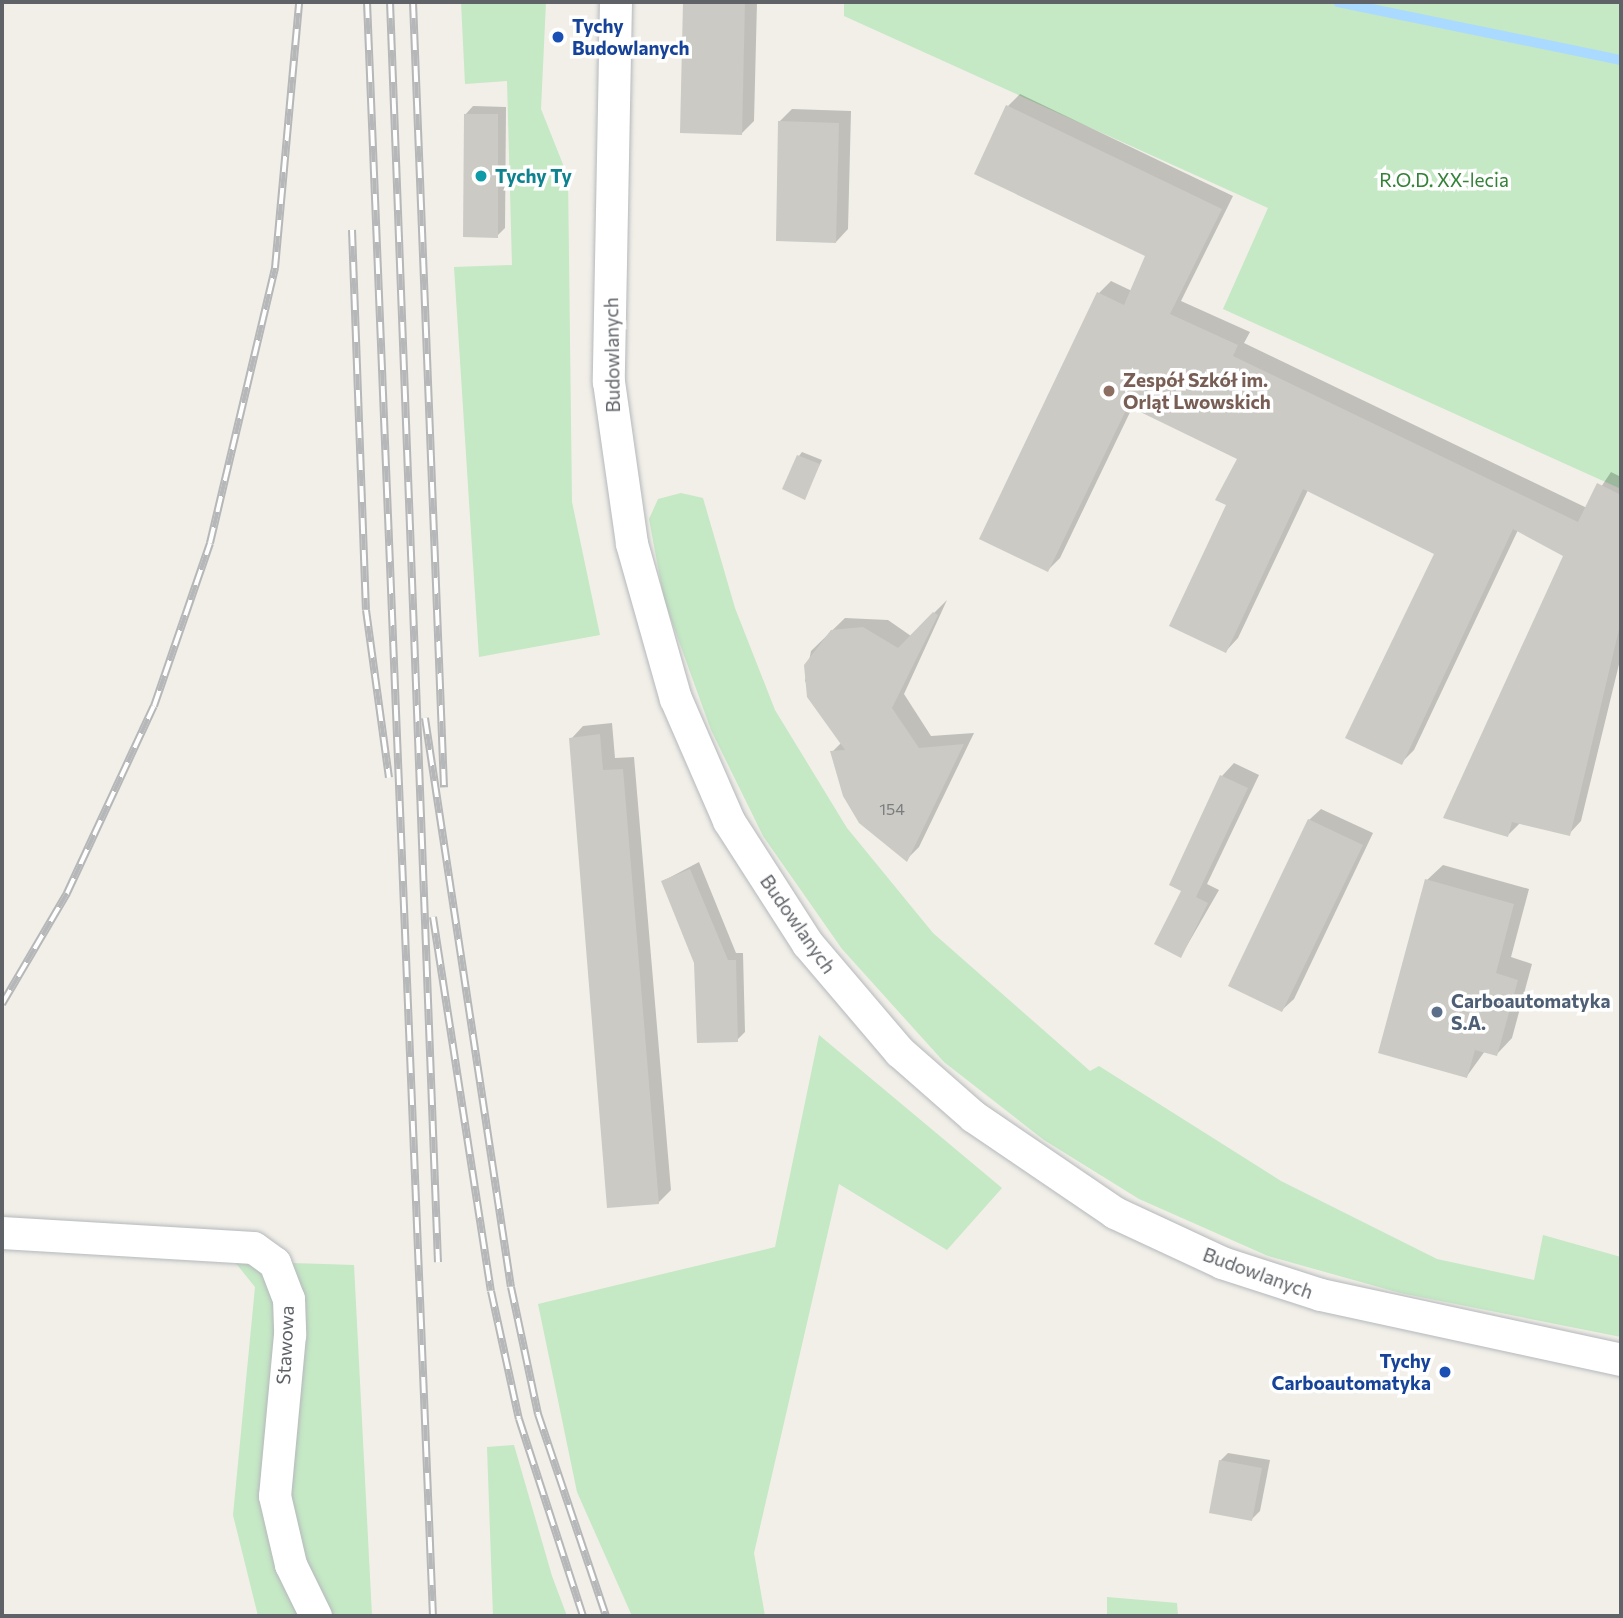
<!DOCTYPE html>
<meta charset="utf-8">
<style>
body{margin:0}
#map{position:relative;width:1623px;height:1618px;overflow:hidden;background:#f1efe8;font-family:Commissioner,sans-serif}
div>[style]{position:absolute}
.green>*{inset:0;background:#c5e8c5}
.shadow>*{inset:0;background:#0003}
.stream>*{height:10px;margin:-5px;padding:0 5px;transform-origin:5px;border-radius:5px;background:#aadaff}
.building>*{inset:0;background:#cccac5}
.roads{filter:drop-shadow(0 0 2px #b5b8bc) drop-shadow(0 0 2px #b5b8bc)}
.minor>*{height:32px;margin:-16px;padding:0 16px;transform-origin:16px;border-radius:16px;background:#fff}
.rail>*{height:8px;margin-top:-4px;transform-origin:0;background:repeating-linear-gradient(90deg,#fff 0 16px,#b6b7b8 0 32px);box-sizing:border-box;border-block:2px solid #b6b7b8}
.dots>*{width:19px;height:19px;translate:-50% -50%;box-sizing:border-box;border:4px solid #fff;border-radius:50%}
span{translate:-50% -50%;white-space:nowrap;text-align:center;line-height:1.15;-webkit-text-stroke:7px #fff;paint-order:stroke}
.number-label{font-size:16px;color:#7a7d7f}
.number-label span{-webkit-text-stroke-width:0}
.transit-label{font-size:19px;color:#164399;font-weight:700}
.left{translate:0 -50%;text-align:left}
.right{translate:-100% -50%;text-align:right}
.culture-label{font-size:19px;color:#0d838f;font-weight:700}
.park-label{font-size:19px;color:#348238}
.street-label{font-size:19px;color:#5f6368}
.education-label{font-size:19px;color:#785e54;font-weight:700}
.service-label{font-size:19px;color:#4e5e75;font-weight:700}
.frame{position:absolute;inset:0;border:4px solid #5f6368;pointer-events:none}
</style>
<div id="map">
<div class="green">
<div style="clip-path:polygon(461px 2px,546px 2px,541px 109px,568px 177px,572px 502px,600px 635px,479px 657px,454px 267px,512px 265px,507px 81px,465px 84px)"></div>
<div style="clip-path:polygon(844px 2px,1621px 2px,1621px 489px,1223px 309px,1268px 208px,844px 16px)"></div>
<div style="clip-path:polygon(681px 493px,703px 498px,735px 608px,775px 710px,847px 828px,933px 933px,1090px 1071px,1099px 1066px,1281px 1181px,1437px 1259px,1534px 1280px,1543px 1235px,1621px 1257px,1621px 1337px,1400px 1293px,1268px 1256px,1139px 1199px,1044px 1140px,944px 1062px,842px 949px,763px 836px,711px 730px,664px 600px,649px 519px,658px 499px)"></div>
<div style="clip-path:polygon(819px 1035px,1002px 1188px,947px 1250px,839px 1184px,754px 1553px,765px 1616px,632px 1616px,577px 1492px,538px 1304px,775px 1247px)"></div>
<div style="clip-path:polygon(234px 1261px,354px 1265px,372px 1616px,258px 1616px,233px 1515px,255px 1287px)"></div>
<div style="clip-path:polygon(514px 1445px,552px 1576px,567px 1616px,493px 1616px,487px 1447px)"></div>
<div style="clip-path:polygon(1107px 1597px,1177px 1603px,1178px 1616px,1107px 1616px)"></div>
</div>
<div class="shadow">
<div style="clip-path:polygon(685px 2px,757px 2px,754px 121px,742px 133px,682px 132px)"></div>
<div style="clip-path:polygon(1020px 94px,1233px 196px,1181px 301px,1250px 332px,1244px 343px,1587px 508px,1611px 472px,1621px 477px,1621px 656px,1581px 821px,1569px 834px,1520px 823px,1508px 835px,1565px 555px,1518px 530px,1414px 750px,1402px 762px,1436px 553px,1308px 490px,1238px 638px,1226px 651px,1228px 505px,1240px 458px,1133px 406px,1060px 558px,1048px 570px,1099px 293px,1111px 281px,1132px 291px,1148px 255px,1008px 106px)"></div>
<div style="clip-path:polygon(473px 106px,506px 107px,505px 228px,497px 236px,465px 115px)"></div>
<div style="clip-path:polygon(792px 109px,851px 111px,848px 229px,836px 242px,779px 122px)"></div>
<div style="clip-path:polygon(802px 452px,822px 460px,804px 498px,799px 456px)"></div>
<div style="clip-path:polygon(947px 600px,904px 694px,931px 736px,974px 733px,919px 847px,907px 859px,832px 752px,842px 742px,805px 681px,811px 651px,845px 618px,888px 620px,911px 636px)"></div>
<div style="clip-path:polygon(612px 723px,615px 758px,634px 757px,671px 1190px,658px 1203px,571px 739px,583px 726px)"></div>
<div style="clip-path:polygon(1234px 763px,1259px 775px,1207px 884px,1219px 890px,1181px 956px,1184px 890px,1171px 884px,1222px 776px)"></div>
<div style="clip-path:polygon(1321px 809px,1373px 833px,1294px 999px,1282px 1010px,1309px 820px)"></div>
<div style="clip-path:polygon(699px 862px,736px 953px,743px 953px,745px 1032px,737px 1040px,663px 881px)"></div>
<div style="clip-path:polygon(1443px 865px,1529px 889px,1511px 957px,1532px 964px,1512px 1038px,1497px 1054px,1485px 1051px,1467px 1076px,1427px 880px)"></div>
<div style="clip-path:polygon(1228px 1453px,1270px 1460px,1260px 1511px,1252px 1519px,1220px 1461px)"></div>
</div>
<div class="stream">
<div style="left:1338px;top:2px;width:289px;rotate:11.6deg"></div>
</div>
<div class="building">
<div style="clip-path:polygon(683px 2px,745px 2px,742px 135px,680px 133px)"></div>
<div style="clip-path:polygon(1006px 105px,1222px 209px,1170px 314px,1238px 345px,1233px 356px,1578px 522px,1597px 483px,1621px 495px,1621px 621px,1570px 836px,1512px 822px,1508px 837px,1443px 818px,1563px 556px,1513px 529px,1402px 765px,1345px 738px,1434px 554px,1303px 489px,1226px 653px,1169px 626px,1226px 505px,1215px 500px,1237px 459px,1128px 406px,1048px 572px,979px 539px,1097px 292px,1124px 305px,1145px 256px,974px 174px)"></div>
<div style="clip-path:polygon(464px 114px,498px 114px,498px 238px,463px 237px)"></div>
<div style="clip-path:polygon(778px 121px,839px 123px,836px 243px,776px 241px)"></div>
<div style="clip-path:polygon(797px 455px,820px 464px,805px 500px,782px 489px)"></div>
<div style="clip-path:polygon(933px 612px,938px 615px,892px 708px,919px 748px,964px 744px,907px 862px,859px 823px,843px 796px,830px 751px,845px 750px,807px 697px,804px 665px,831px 630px,863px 627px,898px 648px)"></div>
<div style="clip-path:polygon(600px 734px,603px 770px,623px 769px,659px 1204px,607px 1208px,569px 738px)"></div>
<div style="clip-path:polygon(1220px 775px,1248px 788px,1196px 897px,1208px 903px,1181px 958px,1154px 944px,1181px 891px,1169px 885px)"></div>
<div style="clip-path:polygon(1308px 819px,1363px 845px,1282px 1012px,1228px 986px)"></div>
<div style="clip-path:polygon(690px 869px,728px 960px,736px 960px,738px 1042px,697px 1043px,694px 963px,661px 881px)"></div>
<div style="clip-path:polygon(1425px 879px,1514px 904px,1496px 973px,1518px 980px,1497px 1056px,1475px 1050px,1467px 1078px,1378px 1053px)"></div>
<div style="clip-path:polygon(1219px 1460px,1262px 1468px,1252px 1521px,1209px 1513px)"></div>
</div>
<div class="roads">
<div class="minor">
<div style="left:616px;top:2px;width:380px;rotate:91.1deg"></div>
<div style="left:609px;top:382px;width:164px;rotate:81.9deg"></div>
<div style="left:632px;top:544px;width:161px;rotate:74.2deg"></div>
<div style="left:676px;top:699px;width:133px;rotate:66.5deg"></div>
<div style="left:729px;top:821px;width:146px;rotate:57.3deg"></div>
<div style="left:808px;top:944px;width:142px;rotate:49.6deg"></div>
<div style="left:900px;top:1052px;width:98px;rotate:41.3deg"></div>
<div style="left:974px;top:1117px;width:171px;rotate:34.2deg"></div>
<div style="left:1115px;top:1213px;width:118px;rotate:25deg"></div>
<div style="left:1222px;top:1263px;width:104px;rotate:17.9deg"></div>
<div style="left:1321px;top:1295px;width:307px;rotate:12.2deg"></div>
<div style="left:2px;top:1233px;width:252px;rotate:3.4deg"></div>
<div style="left:254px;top:1248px;width:26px;rotate:36deg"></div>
<div style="left:275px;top:1263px;width:39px;rotate:69deg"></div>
<div style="left:289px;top:1299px;width:36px;rotate:88deg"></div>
<div style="left:290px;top:1335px;width:162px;rotate:95.3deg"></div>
<div style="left:275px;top:1496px;width:71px;rotate:76.9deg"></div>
<div style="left:291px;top:1565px;width:57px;rotate:63.9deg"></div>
</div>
</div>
<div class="rail">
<div style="left:367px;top:2px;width:1615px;rotate:87.66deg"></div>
<div style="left:390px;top:2px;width:1261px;rotate:87.82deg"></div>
<div style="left:413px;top:2px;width:786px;rotate:87.74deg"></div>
<div style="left:352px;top:230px;width:380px;rotate:87.9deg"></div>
<div style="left:366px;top:610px;width:169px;rotate:82.2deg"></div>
<div style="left:425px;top:718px;width:575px;rotate:81.41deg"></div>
<div style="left:511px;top:1287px;width:130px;rotate:78deg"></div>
<div style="left:538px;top:1414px;width:213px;rotate:71.4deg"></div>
<div style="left:433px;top:917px;width:378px;rotate:81.2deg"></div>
<div style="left:491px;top:1291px;width:131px;rotate:77.7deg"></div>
<div style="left:519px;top:1419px;width:207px;rotate:72deg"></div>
<div style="left:2px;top:1004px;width:129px;rotate:-59.6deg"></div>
<div style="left:67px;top:893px;width:206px;rotate:-65.1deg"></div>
<div style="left:154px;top:706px;width:172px;rotate:-71deg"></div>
<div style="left:210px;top:543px;width:283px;rotate:-76.7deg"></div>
<div style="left:275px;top:268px;width:267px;rotate:-84.8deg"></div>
</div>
<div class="dots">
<div style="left:558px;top:37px;background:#1a4fb4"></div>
<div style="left:481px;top:176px;background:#0f9aa8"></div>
<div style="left:1109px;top:391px;background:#8d6e63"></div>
<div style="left:1437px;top:1012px;background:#5c6f8a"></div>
<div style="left:1445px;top:1372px;background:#1a4fb4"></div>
</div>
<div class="number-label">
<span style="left:892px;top:809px">154</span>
</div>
<div class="transit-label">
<span class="left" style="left:572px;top:37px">Tychy<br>Budowlanych</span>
<span class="right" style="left:1431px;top:1372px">Tychy<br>Carboautomatyka</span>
</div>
<div class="culture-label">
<span class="left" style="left:495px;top:176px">Tychy Ty</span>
</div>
<div class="park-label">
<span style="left:1444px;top:180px">R.O.D. XX-lecia</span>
</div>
<div class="street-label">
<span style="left:612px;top:355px;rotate:-91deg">Budowlanych</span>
<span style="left:798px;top:924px;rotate:55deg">Budowlanych</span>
<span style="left:1258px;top:1273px;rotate:20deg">Budowlanych</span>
<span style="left:285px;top:1345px;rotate:-87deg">Stawowa</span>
</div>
<div class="education-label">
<span class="left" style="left:1123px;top:391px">Zespół Szkół im.<br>Orląt Lwowskich</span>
</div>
<div class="service-label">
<span class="left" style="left:1451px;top:1012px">Carboautomatyka<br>S.A.</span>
</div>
<div class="frame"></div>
</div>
